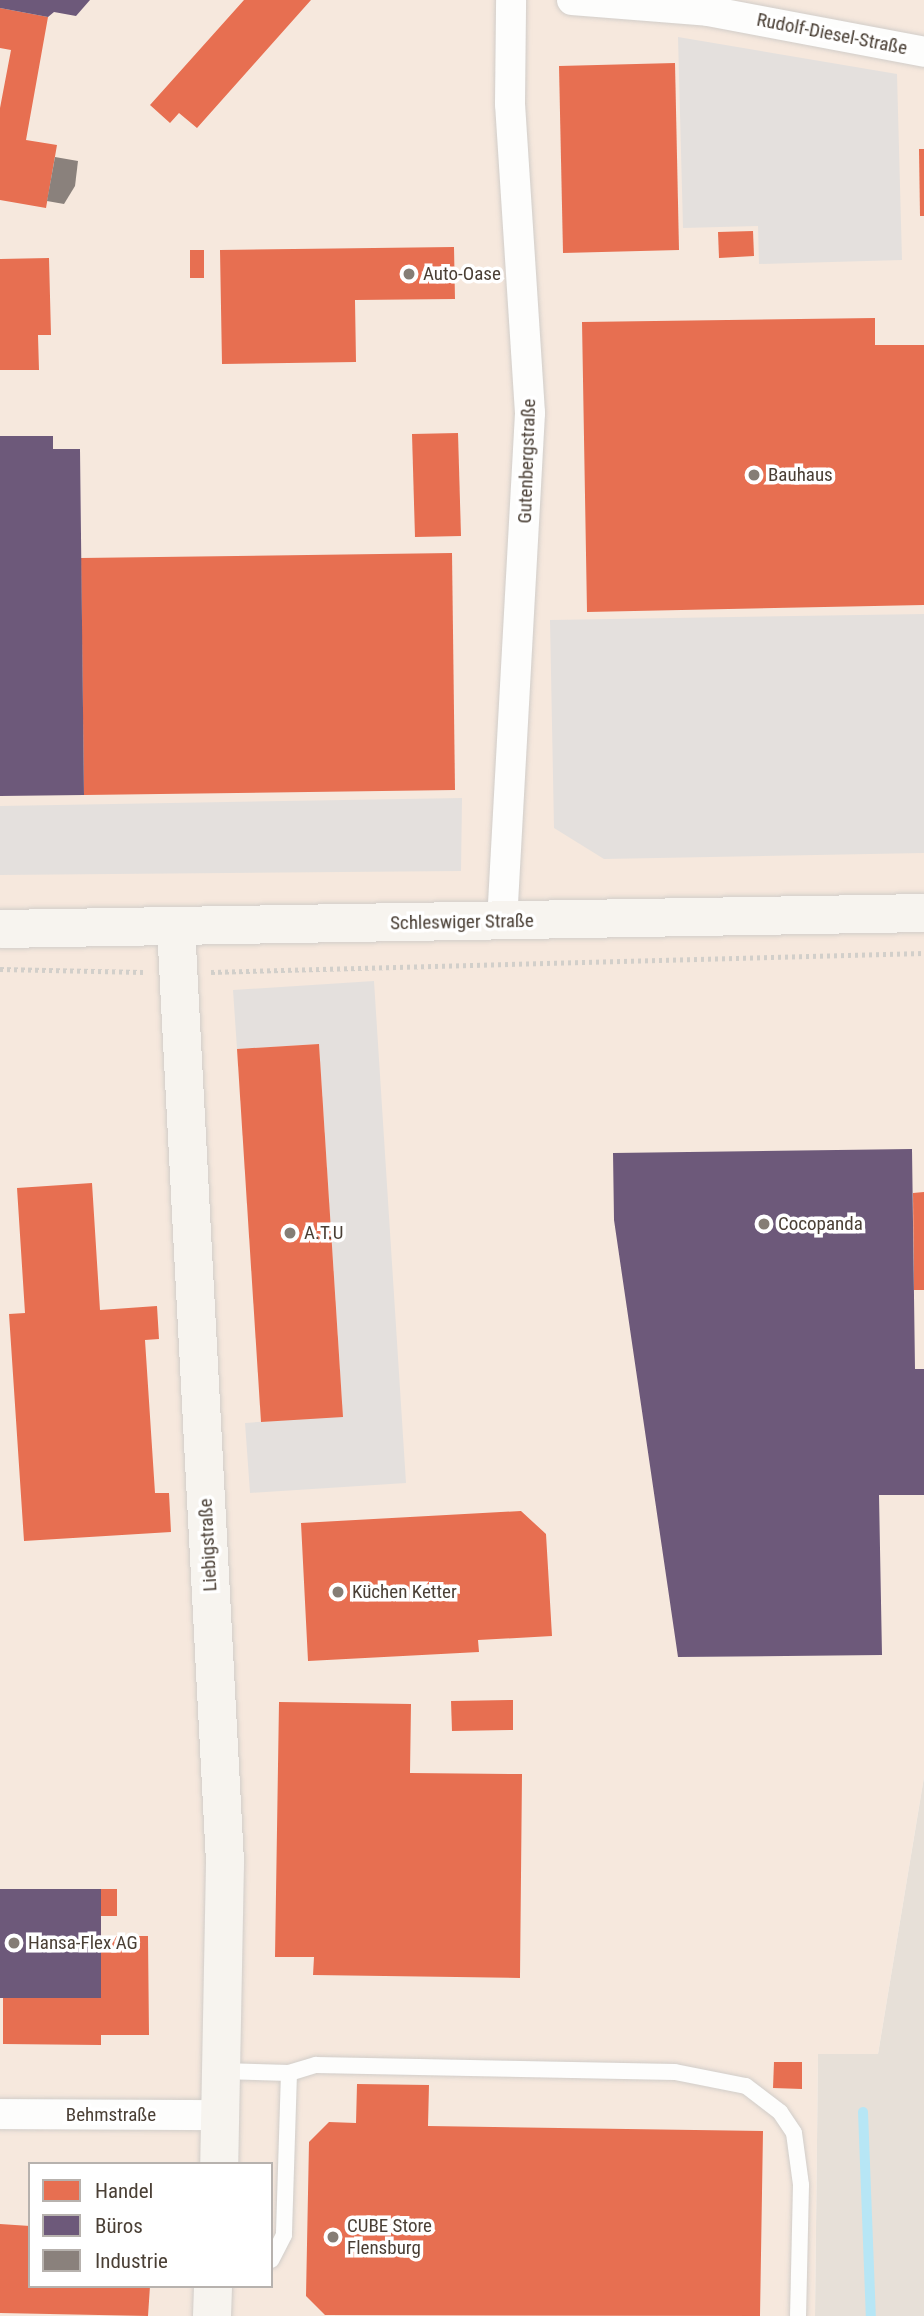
<!DOCTYPE html>
<meta charset="utf-8">
<style>
body{margin:0}
#map{position:relative;width:924px;height:2316px;overflow:hidden;background:#f2efec;font-family:"Roboto Condensed",sans-serif}
div>[style]{position:absolute}
.residential>*{inset:0;background:#e7e0d8}
.commercial>*{inset:0;background:#f6e8dd}
.parking>*{inset:0;background:#e4e0dd}
.shops>*{inset:0;background:#e76f51}
.offices>*{inset:0;background:#6d597a}
.industry>*{inset:0;background:#8a817c}
.stream>*{height:10px;margin:-5px;padding:0 5px;transform-origin:5px;border-radius:5px;background:#b7e6f5}
.path>*{height:4.5px;margin-top:-2.25px;transform-origin:0;background:repeating-linear-gradient(90deg,#d2cfca 0 3.5px,transparent 0 7px)}
.roads{filter:drop-shadow(0 0 2px #d1cdc9) drop-shadow(0 0 2px #d1cdc9)}
.lane>*{height:16px;margin:-8px;padding:0 8px;transform-origin:8px;border-radius:8px;background:#fdfdfc}
.street>*{height:30px;margin:-15px;padding:0 15px;transform-origin:15px;border-radius:15px;background:#fdfdfc}
.secondary>*{height:38px;margin:-19px;padding:0 19px;transform-origin:19px;border-radius:19px;background:#f7f4ef}
.dots>*{width:19px;height:19px;translate:-50% -50%;box-sizing:border-box;border:4px solid #fff;border-radius:50%}
span{translate:-50% -50%;white-space:nowrap;text-align:center;line-height:1.15;-webkit-text-stroke:7px #fff;paint-order:stroke}
.street-label{font-size:19px;color:#4a3f35}
.poi-label{font-size:19px;color:#4a3f35}
.left{translate:0 -50%;text-align:left}
.legend{position:absolute;left:28px;top:2162px;width:245px;height:126px;box-sizing:border-box;background:#fff;border:2px solid #b7b2ae;margin:0;padding:9px 12px;list-style:none;font-size:21px;color:#4a3f35}
.legend li{display:flex;align-items:center;gap:14px;height:35px}
.legend b{width:35px;border:2px solid #b7b2ae}
</style>
<div id="map">
<div class="residential">
<div style="clip-path:polygon(924px 1777px,924px 2316px,815px 2316px,818px 2054px,878px 2054px)"></div>
</div>
<div class="commercial">
<div style="clip-path:polygon(evenodd,0 0,924px 0,924px 1777px,878px 2054px,818px 2054px,815px 2316px,0 2316px,0 0,30px 2164px,271px 2164px,271px 2286px,30px 2286px,30px 2164px)"></div>
</div>
<div class="parking">
<div style="clip-path:polygon(678px 37px,897px 74px,902px 260px,759px 264px,758px 226px,683px 228px)"></div>
<div style="clip-path:polygon(924px 614px,924px 853px,604px 859px,554px 828px,550px 620px)"></div>
<div style="clip-path:polygon(462px 798px,461px 871px,0 875px,0 806px)"></div>
<div style="clip-path:polygon(374px 981px,406px 1483px,250px 1493px,245px 1423px,343px 1416px,319px 1044px,237px 1049px,233px 990px)"></div>
</div>
<div class="shops">
<div style="clip-path:polygon(244px 0,311px 0,197px 128px,179px 113px,170px 123px,150px 105px)"></div>
<div style="clip-path:polygon(0 8px,48px 17px,26px 140px,57px 145px,46px 208px,0 200px,0 108px,11px 50px,0 48px)"></div>
<div style="clip-path:polygon(675px 63px,679px 250px,563px 253px,559px 66px)"></div>
<div style="clip-path:polygon(919px 149px,924px 149px,924px 216px,920px 216px)"></div>
<div style="clip-path:polygon(753px 231px,754px 256px,719px 258px,718px 232px)"></div>
<div style="clip-path:polygon(454px 247px,455px 299px,355px 300px,356px 362px,222px 364px,220px 250px)"></div>
<div style="clip-path:polygon(190px 250px,204px 250px,204px 278px,190px 278px)"></div>
<div style="clip-path:polygon(49px 258px,51px 335px,38px 335px,39px 370px,0 370px,0 259px)"></div>
<div style="clip-path:polygon(875px 318px,875px 345px,924px 345px,924px 605px,587px 612px,582px 322px)"></div>
<div style="clip-path:polygon(458px 433px,461px 536px,415px 537px,412px 434px)"></div>
<div style="clip-path:polygon(452px 553px,455px 790px,84px 795px,81px 558px)"></div>
<div style="clip-path:polygon(319px 1044px,343px 1417px,261px 1422px,237px 1049px)"></div>
<div style="clip-path:polygon(92px 1183px,100px 1310px,157px 1306px,159px 1339px,145px 1340px,155px 1493px,169px 1493px,171px 1532px,24px 1541px,9px 1314px,25px 1313px,17px 1188px)"></div>
<div style="clip-path:polygon(924px 1192px,924px 1290px,914px 1290px,913px 1193px)"></div>
<div style="clip-path:polygon(521px 1511px,546px 1534px,552px 1636px,478px 1640px,479px 1652px,308px 1661px,301px 1523px)"></div>
<div style="clip-path:polygon(513px 1700px,513px 1730px,452px 1731px,451px 1701px)"></div>
<div style="clip-path:polygon(279px 1702px,411px 1704px,410px 1773px,522px 1774px,520px 1978px,313px 1975px,314px 1957px,275px 1957px)"></div>
<div style="clip-path:polygon(101px 1889px,117px 1889px,117px 1916px,101px 1916px)"></div>
<div style="clip-path:polygon(101px 1936px,148px 1936px,149px 2035px,101px 2035px,101px 2045px,3px 2044px,3px 1998px,101px 1998px)"></div>
<div style="clip-path:polygon(774px 2062px,802px 2062px,802px 2089px,773px 2088px)"></div>
<div style="clip-path:polygon(357px 2084px,429px 2085px,428px 2126px,763px 2131px,760px 2316px,325px 2315px,306px 2296px,309px 2142px,329px 2122px,356px 2123px)"></div>
<div style="clip-path:polygon(0 2224px,30px 2226px,30px 2286px,150px 2286px,148px 2316px,0 2313px)"></div>
</div>
<div class="offices">
<div style="clip-path:polygon(0 0,90px 0,76px 16px,54px 12px,48px 17px,0 8px)"></div>
<div style="clip-path:polygon(0 436px,53px 436px,53px 449px,80px 449px,84px 795px,0 796px)"></div>
<div style="clip-path:polygon(912px 1149px,915px 1369px,924px 1369px,924px 1495px,879px 1495px,882px 1655px,678px 1657px,614px 1220px,613px 1153px)"></div>
<div style="clip-path:polygon(0 1889px,101px 1889px,101px 1998px,0 1998px)"></div>
</div>
<div class="industry">
<div style="clip-path:polygon(55px 157px,78px 161px,75px 186px,64px 204px,47px 201px)"></div>
</div>
<div class="stream">
<div style="left:863px;top:2112px;width:204px;rotate:87.8deg"></div>
</div>
<div class="path">
<div style="left:0;top:969px;width:143px;rotate:1.2deg"></div>
<div style="left:211px;top:972px;width:713px;rotate:-1.53deg"></div>
</div>
<div class="roads">
<div class="lane">
<div style="left:222px;top:2071px;width:67px;rotate:1.7deg"></div>
<div style="left:289px;top:2073px;width:162px;rotate:91.8deg"></div>
<div style="left:284px;top:2235px;width:28px;rotate:117deg"></div>
<div style="left:289px;top:2073px;width:28px;rotate:-17deg"></div>
<div style="left:316px;top:2065px;width:359px;rotate:1.1deg"></div>
<div style="left:675px;top:2072px;width:72px;rotate:11.2deg"></div>
<div style="left:746px;top:2086px;width:43px;rotate:37.4deg"></div>
<div style="left:780px;top:2112px;width:25px;rotate:56deg"></div>
<div style="left:794px;top:2133px;width:52px;rotate:82.3deg"></div>
<div style="left:801px;top:2185px;width:131px;rotate:91.3deg"></div>
</div>
<div class="street">
<div style="left:572px;top:0;width:136px;rotate:4.6deg"></div>
<div style="left:708px;top:11px;width:220px;rotate:10.7deg"></div>
<div style="left:502px;top:922px;width:510px;rotate:-86.85deg"></div>
<div style="left:530px;top:413px;width:310px;rotate:-93.7deg"></div>
<div style="left:510px;top:104px;width:104px;rotate:-89.4deg"></div>
<div style="left:0;top:2114px;width:221px;rotate:0.3deg"></div>
</div>
<div class="secondary">
<div style="left:176px;top:927px;width:937px;rotate:87deg"></div>
<div style="left:225px;top:1863px;width:301px;rotate:91.1deg"></div>
<div style="left:0;top:929px;width:924px;rotate:-0.99deg"></div>
<div style="left:212px;top:2316px;width:30px;rotate:-88deg"></div>
</div>
</div>
<div class="dots">
<div style="left:409px;top:274px;background:#857d75"></div>
<div style="left:754px;top:475px;background:#857d75"></div>
<div style="left:764px;top:1224px;background:#857d75"></div>
<div style="left:290px;top:1233px;background:#857d75"></div>
<div style="left:338px;top:1592px;background:#857d75"></div>
<div style="left:14px;top:1943px;background:#857d75"></div>
<div style="left:333px;top:2237px;background:#857d75"></div>
</div>
<div class="street-label">
<span style="left:832px;top:34px;rotate:11deg">Rudolf-Diesel-Straße</span>
<span style="left:527px;top:461px;rotate:-88deg">Gutenbergstraße</span>
<span style="left:462px;top:922px;rotate:-1deg">Schleswiger Straße</span>
<span style="left:208px;top:1545px;rotate:-93deg">Liebigstraße</span>
<span style="left:111px;top:2115px">Behmstraße</span>
</div>
<div class="poi-label">
<span class="left" style="left:423px;top:274px">Auto-Oase</span>
<span class="left" style="left:768px;top:475px">Bauhaus</span>
<span class="left" style="left:778px;top:1224px">Cocopanda</span>
<span class="left" style="left:304px;top:1233px">A.T.U</span>
<span class="left" style="left:352px;top:1592px">Küchen Ketter</span>
<span class="left" style="left:28px;top:1943px">Hansa-Flex AG</span>
<span class="left" style="left:347px;top:2237px">CUBE Store<br>Flensburg</span>
</div>
<ul class="legend">
<li><b style="height:19px;background:#e76f51"></b>Handel</li>
<li><b style="height:19px;background:#6d597a"></b>Büros</li>
<li><b style="height:19px;background:#8a817c"></b>Industrie</li>
</ul>
</div>
